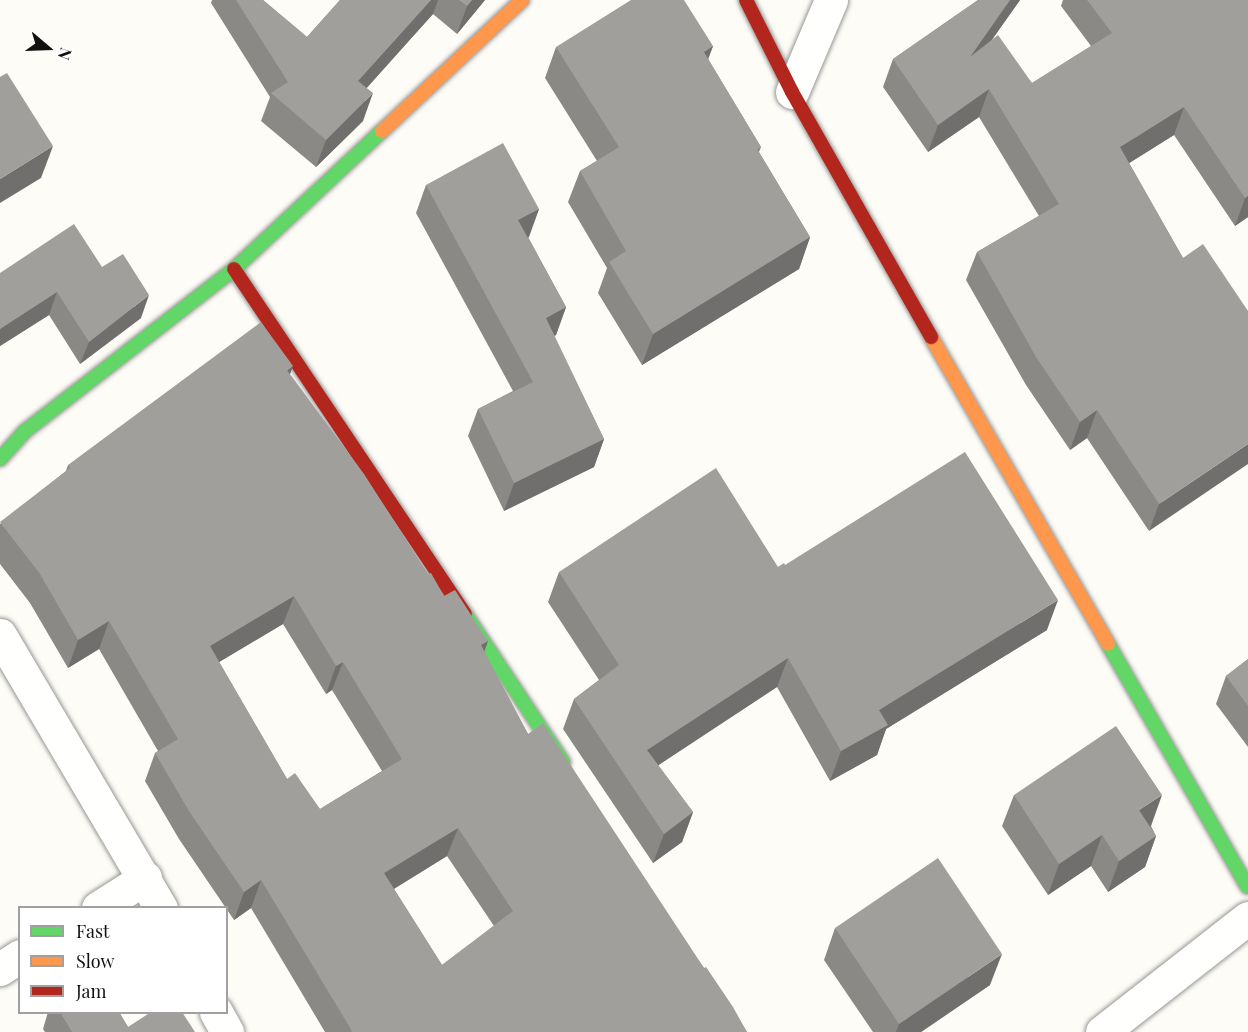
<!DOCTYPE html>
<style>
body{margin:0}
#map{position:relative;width:1248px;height:1032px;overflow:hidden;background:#fdfcf7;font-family:"Playfair Display",serif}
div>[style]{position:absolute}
.roads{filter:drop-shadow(0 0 2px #979795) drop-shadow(0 0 2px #979795)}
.street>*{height:33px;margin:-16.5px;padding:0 16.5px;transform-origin:16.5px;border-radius:16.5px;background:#fffffe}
.fast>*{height:14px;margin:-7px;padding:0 7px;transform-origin:7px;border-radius:7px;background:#63d668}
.slow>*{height:14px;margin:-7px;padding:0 7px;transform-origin:7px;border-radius:7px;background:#ff974d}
.jam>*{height:14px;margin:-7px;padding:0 7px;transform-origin:7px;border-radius:7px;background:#b3261e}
.wall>*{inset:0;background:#8a8986}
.shaded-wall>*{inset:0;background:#716f6d}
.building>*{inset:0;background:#a19f9c}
span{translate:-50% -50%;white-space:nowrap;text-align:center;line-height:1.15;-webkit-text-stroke:6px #fff;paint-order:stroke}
.legend{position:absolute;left:18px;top:906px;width:210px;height:108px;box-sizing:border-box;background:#fff;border:2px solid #a0a0a0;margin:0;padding:8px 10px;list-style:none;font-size:18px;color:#111}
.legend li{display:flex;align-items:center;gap:12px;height:30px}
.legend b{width:30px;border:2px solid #a0a0a0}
.north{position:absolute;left:18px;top:18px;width:60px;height:60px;-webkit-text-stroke:4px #fff;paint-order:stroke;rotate:109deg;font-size:16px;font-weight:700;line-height:24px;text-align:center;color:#111}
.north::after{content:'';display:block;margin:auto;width:21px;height:27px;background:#111;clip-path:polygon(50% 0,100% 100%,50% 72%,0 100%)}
</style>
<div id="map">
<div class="roads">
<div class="street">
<div style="left:792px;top:92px;width:100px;rotate:-67deg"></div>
<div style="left:0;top:635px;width:317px;rotate:59.5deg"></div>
<div style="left:98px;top:908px;width:56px;rotate:-32.6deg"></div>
<div style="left:0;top:969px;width:24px;rotate:-33deg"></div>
<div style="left:216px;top:1012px;width:23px;rotate:61deg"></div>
<div style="left:1102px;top:1032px;width:185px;rotate:-38deg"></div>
</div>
<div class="fast">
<div style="left:0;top:459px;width:36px;rotate:-48deg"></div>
<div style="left:24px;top:432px;width:266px;rotate:-37.8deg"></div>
<div style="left:234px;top:269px;width:202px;rotate:-43deg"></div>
<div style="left:465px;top:614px;width:178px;rotate:56.5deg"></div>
<div style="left:1108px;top:644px;width:280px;rotate:60.1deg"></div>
</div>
<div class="slow">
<div style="left:382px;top:131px;width:192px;rotate:-43.1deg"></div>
<div style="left:931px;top:337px;width:354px;rotate:60deg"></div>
</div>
<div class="jam">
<div style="left:746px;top:0;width:103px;rotate:63.4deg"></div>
<div style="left:792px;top:92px;width:282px;rotate:60.4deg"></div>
<div style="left:234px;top:269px;width:415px;rotate:56.2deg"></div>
</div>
</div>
<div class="wall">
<div style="clip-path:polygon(212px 0,263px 0,307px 37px,340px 0,485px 0,457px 34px,433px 14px,366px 88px,363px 121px,316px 167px,261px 121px,270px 97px,211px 3px)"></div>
<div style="clip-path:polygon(978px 0,1020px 0,991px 41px,1032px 83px,1091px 46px,1061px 6px,1063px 0,1248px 0,1248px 217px,1235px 226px,1174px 135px,1129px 163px,1183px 258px,1248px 311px,1149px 531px,1087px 438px,1070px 450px,1026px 385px,966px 280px,977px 252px,1039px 216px,979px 117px,928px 152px,883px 87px,893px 59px)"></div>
<div style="clip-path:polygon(713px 46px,708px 59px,761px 147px,759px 152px,810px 237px,799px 269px,642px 365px,598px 293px,607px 268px,568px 202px,580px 171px,597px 161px,545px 78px,556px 47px)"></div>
<div style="clip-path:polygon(426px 185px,539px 209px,528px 237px,566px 307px,556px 335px,554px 336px,604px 439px,594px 467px,504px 511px,468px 436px,478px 409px,513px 391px,416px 213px)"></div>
<div style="clip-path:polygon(102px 267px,141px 318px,80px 364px,49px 315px,0 346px,0 273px)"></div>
<div style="clip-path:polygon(evenodd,290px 375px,428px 574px,444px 596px,488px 641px,484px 652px,528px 734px,704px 968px,747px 1032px,325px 1032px,251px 908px,234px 920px,179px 839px,145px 781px,155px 753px,158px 751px,99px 649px,68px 668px,30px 603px,0 564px,0 524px,66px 471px,68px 465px,290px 375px,283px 624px,326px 694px,332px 690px,382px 771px,320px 809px,287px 779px,219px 662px,283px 624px,290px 375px,447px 856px,494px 926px,442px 965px,394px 889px,447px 856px)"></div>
<div style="clip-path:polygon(785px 565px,1047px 630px,886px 729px,877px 755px,830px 781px,777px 687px,658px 765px,693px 812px,682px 842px,653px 863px,563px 729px,574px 699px,599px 680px,548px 602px,559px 572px,778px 567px)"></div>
<div style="clip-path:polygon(1248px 659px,1248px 747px,1216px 704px,1226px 676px)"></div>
<div style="clip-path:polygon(1014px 795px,1151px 826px,1156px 836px,1145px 867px,1108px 892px,1091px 866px,1048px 895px,1002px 826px)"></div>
<div style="clip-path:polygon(835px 928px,990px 985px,921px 1032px,873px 1032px,824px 960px)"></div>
<div style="clip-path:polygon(48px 1012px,119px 1012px,128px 1027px,195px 1032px,45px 1032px,43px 1029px)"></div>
</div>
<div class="shaded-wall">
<div style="clip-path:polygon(431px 0,438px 0,433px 14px,348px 109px,358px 81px)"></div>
<div style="clip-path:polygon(472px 0,485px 0,457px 34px,467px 6px)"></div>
<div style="clip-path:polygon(1010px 0,1020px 0,960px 85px,970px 57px)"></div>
<div style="clip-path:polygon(713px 46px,701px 78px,704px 52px)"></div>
<div style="clip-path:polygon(989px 89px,979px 117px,928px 152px,938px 125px)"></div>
<div style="clip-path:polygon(373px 93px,363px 121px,316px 167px,326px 140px)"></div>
<div style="clip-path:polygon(1184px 107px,1174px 135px,1110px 175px,1120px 147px)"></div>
<div style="clip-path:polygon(53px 146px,41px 178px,0 203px,0 179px)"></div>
<div style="clip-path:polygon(1248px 196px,1248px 217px,1235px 226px,1245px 198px)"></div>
<div style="clip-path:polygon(539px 209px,529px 237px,508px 248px,518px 220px)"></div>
<div style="clip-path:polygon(810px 237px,799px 269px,642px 365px,653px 334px)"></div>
<div style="clip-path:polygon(57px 292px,49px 315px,0 346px,0 329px)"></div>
<div style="clip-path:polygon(149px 295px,141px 318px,80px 364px,89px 342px)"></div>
<div style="clip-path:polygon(566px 307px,556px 335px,536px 346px,546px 318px)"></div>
<div style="clip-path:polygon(293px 366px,283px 394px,287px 370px)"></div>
<div style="clip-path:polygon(1097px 410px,1087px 438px,1070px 450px,1080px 422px)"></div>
<div style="clip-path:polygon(604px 439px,594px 467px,504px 511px,514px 483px)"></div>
<div style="clip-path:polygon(1248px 444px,1248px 464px,1149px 531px,1159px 504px)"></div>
<div style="clip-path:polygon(294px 596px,283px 624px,199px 674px,210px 646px)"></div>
<div style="clip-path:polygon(1058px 600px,1047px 630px,886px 729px,877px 755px,830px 781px,841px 751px,879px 710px)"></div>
<div style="clip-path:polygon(109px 621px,99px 649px,68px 668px,78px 640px)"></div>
<div style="clip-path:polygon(488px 641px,478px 669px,481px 645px)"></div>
<div style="clip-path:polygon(788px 658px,777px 687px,636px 780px,647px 750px)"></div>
<div style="clip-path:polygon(343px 662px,332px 690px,326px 694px,336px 666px)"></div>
<div style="clip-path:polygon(1162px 795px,1151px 826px,1128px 841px,1139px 810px)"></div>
<div style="clip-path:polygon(693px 812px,682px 842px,653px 863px,664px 834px)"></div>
<div style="clip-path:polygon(458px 828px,447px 856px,374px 901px,384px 873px)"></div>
<div style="clip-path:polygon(1102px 835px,1091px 866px,1048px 895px,1059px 864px)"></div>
<div style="clip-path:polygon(1156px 836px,1145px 867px,1108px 892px,1119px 861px)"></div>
<div style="clip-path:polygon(261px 880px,251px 908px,234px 920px,244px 892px)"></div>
<div style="clip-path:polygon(1002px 954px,990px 985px,921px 1032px,896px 1032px,899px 1024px)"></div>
</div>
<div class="building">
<div style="clip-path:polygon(236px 0,263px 0,307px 37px,340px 0,431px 0,358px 81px,373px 93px,326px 140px,271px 93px,288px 82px)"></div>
<div style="clip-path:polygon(459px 0,472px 0,467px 6px)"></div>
<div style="clip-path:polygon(631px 0,684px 0,713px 46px,704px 52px,761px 147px,757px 149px,810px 237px,653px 334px,609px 262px,626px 251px,580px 171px,619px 147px,556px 47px)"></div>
<div style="clip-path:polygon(978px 0,1010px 0,970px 57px,998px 35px,1032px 83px,1112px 33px,1087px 0,1248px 0,1248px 196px,1245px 198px,1184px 107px,1120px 147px,1183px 258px,1203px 244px,1248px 311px,1248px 444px,1159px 504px,1097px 410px,1080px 422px,1036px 357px,977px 252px,1059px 204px,989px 89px,938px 125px,893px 59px)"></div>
<div style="clip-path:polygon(7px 73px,53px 146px,0 179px,0 77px)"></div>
<div style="clip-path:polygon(503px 143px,539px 209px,518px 220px,566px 307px,546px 318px,604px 439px,514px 483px,478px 409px,533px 382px,426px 185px)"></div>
<div style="clip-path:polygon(74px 224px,102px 267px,123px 254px,149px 295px,89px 342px,57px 292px,0 329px,0 273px)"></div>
<div style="clip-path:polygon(evenodd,261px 322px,293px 366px,287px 370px,364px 474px,428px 574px,431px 573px,444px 596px,455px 590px,488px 641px,481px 645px,528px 734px,543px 723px,704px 968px,706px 967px,733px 1007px,747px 1032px,351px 1032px,352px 1031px,261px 880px,244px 892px,189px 811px,155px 753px,178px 739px,109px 621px,78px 640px,40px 574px,0 522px,70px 468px,68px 465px,261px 322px,294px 596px,336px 666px,343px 662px,402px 759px,320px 809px,295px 773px,287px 779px,210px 646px,294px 596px,261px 322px,458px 828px,513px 911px,442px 965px,384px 873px,458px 828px)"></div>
<div style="clip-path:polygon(965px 452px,1058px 600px,879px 710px,888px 725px,841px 751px,788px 658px,647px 750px,693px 812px,664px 834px,574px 699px,619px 665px,559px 572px,716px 468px,778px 567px,784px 563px,785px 565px)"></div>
<div style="clip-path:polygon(1248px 659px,1248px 706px,1226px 676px)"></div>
<div style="clip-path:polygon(1116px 726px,1162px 795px,1139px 810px,1156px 836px,1119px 861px,1102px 835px,1059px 864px,1014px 795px)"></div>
<div style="clip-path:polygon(938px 858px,1002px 954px,899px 1024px,835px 928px)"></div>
<div style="clip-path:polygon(60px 1012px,119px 1012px,128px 1027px,151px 1012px,182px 1012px,195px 1032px,72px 1032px)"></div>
</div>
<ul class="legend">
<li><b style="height:8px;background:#63d668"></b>Fast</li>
<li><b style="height:8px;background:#ff974d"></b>Slow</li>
<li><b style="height:8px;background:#b3261e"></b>Jam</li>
</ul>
<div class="north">N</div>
</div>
